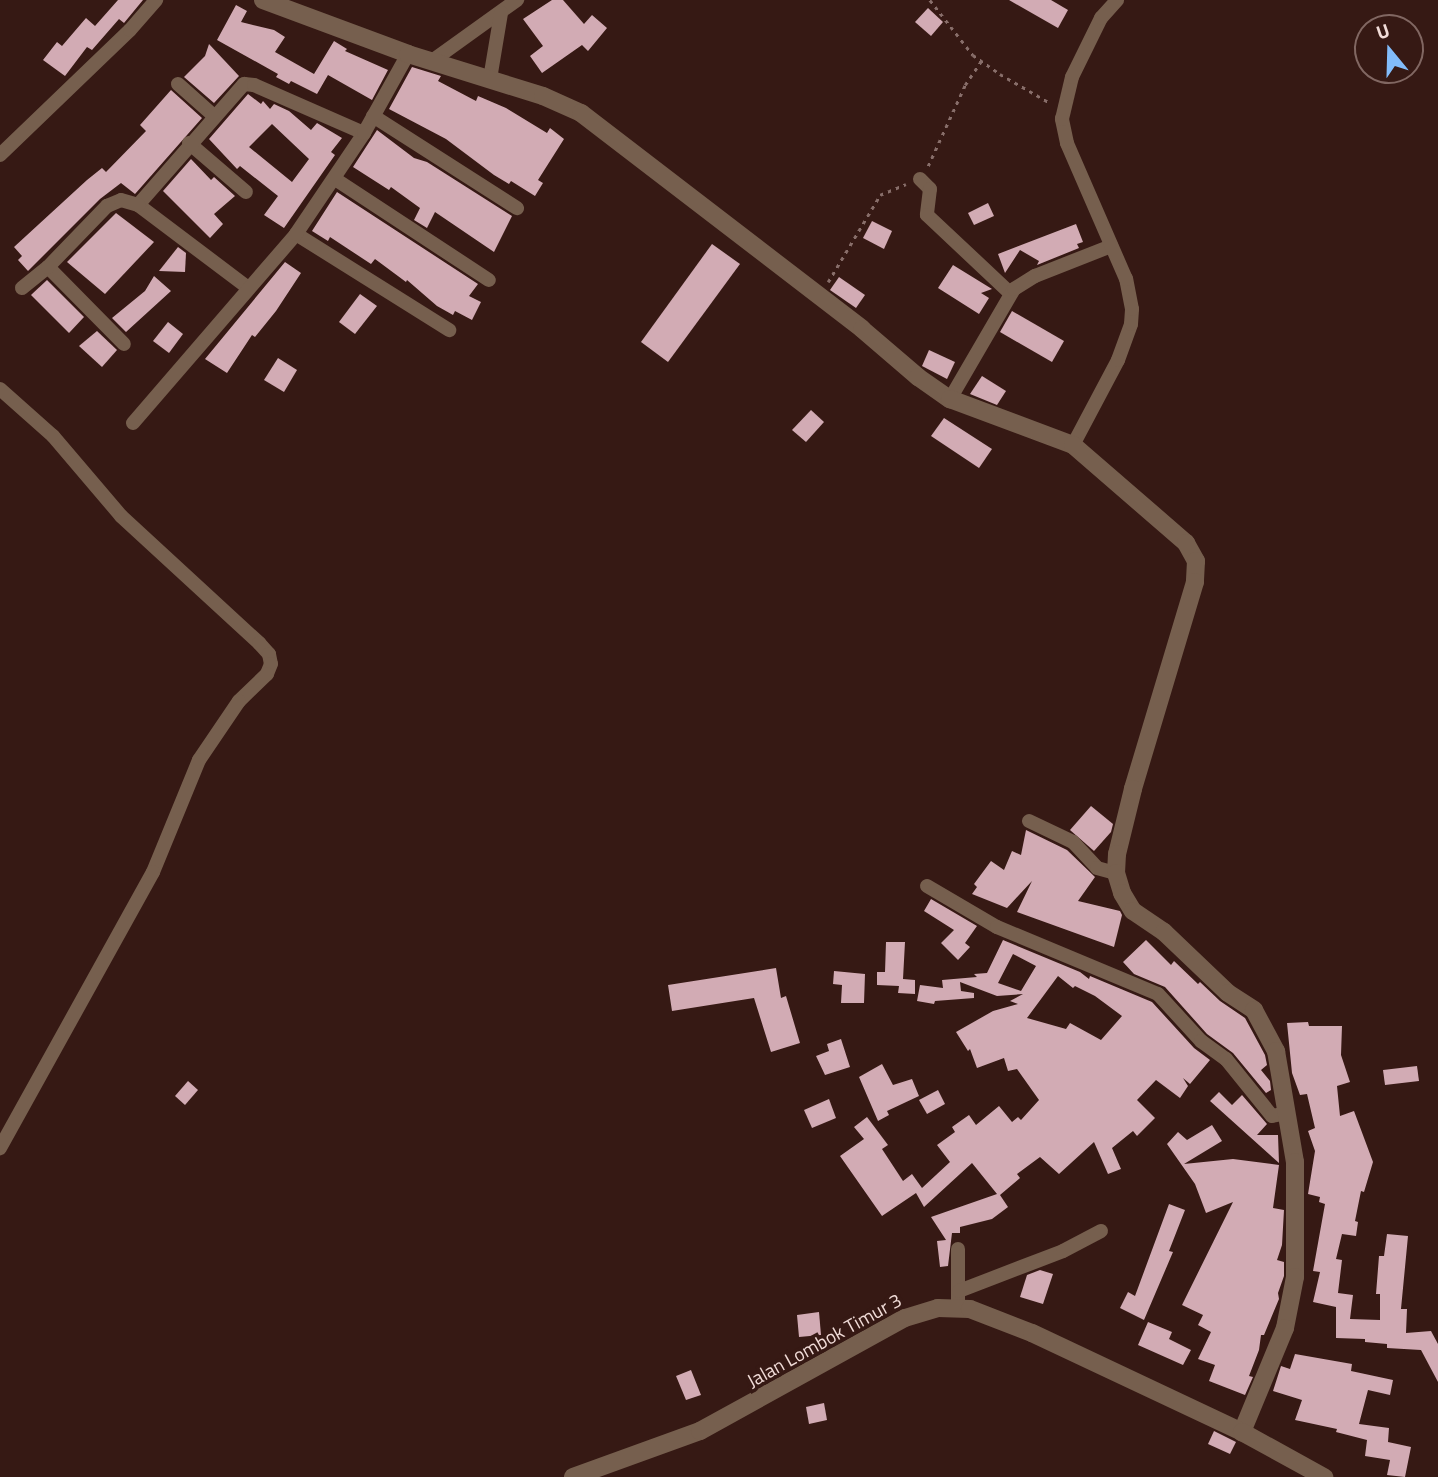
<!DOCTYPE html>
<style>
body{margin:0}
#map{position:relative;width:1438px;height:1477px;overflow:hidden;background:#361914;font-family:"Titillium Web",sans-serif}
div>[style]{position:absolute}
.building>*{inset:0;background:#d2abb4}
.path>*{height:2.5px;margin-top:-1.25px;transform-origin:0;background:repeating-linear-gradient(90deg,#886e6a 0 3.5px,transparent 0 8.5px)}
.minor>*{height:14px;margin:-7px;padding:0 7px;transform-origin:7px;border-radius:7px;background:#765f4e}
.tertiary>*{height:18px;margin:-9px;padding:0 9px;transform-origin:9px;border-radius:9px;background:#765f4e}
span{translate:-50% -50%;white-space:nowrap;text-align:center;line-height:1.15;-webkit-text-stroke:7px #361914;paint-order:stroke}
.street-label{font-size:19px;color:#f1dcd8}
.north{position:absolute;left:1354px;top:14px;width:70px;height:70px;box-sizing:border-box;background:#361914;border:2px solid #816762;border-radius:50%;rotate:341deg;font-size:19px;font-weight:700;line-height:28px;text-align:center;color:#f1dcd8}
.north::after{content:'';display:block;margin:auto;width:24px;height:32px;background:#82bcfa;clip-path:polygon(50% 0,100% 100%,50% 72%,0 100%)}
</style>
<div id="map">
<div class="building">
<div style="clip-path:polygon(118px 0,143px 0,124px 23px,119px 19px,92px 50px,87px 47px,65px 76px,43px 60px,57px 42px,62px 46px,86px 18px,95px 26px)"></div>
<div style="clip-path:polygon(552px 0,563px 0,584px 24px,592px 15px,607px 28px,588px 51px,582px 45px,542px 73px,530px 56px,543px 46px,523px 19px)"></div>
<div style="clip-path:polygon(1009px 0,1051px 0,1068px 10px,1058px 28px)"></div>
<div style="clip-path:polygon(236px 5px,247px 11px,241px 22px,274px 30px,285px 37px,275px 52px,314px 74px,334px 41px,347px 49px,345px 51px,388px 70px,372px 100px,328px 75px,317px 94px,291px 81px,289px 84px,276px 77px,278px 74px,217px 40px)"></div>
<div style="clip-path:polygon(928px 8px,943px 22px,931px 36px,915px 22px)"></div>
<div style="clip-path:polygon(209px 44px,239px 76px,214px 103px,184px 77px,205px 56px)"></div>
<div style="clip-path:polygon(412px 67px,441px 76px,438px 81px,476px 101px,478px 96px,506px 108px,547px 133px,550px 128px,564px 139px,538px 180px,543px 183px,535px 196px,511px 181px,509px 184px,494px 175px,446px 139px,389px 109px)"></div>
<div style="clip-path:polygon(171px 90px,202px 118px,135px 194px,121px 183px,100px 199px,28px 271px,18px 260px,22px 256px,14px 247px,87px 180px,102px 168px,106px 172px,146px 131px,140px 125px)"></div>
<div style="clip-path:polygon(evenodd,248px 94px,261px 104px,263px 101px,270px 109px,274px 104px,289px 111px,311px 130px,317px 123px,342px 138px,331px 152px,335px 155px,284px 228px,264px 215px,278px 196px,240px 166px,237px 169px,209px 139px,248px 94px,272px 124px,309px 159px,292px 182px,249px 147px,272px 124px)"></div>
<div style="clip-path:polygon(377px 130px,414px 158px,427px 162px,512px 216px,494px 252px,435px 212px,427px 228px,414px 220px,420px 208px,391px 187px,389px 190px,353px 167px)"></div>
<div style="clip-path:polygon(191px 159px,211px 180px,214px 177px,235px 196px,214px 214px,223px 224px,210px 238px,163px 191px)"></div>
<div style="clip-path:polygon(337px 192px,478px 284px,469px 296px,481px 302px,472px 320px,455px 311px,453px 315px,437px 306px,407px 280px,406px 282px,375px 259px,371px 264px,330px 237px,328px 241px,312px 231px)"></div>
<div style="clip-path:polygon(988px 203px,994px 216px,974px 225px,968px 213px)"></div>
<div style="clip-path:polygon(116px 213px,154px 242px,105px 294px,67px 262px)"></div>
<div style="clip-path:polygon(872px 221px,892px 231px,884px 249px,863px 238px)"></div>
<div style="clip-path:polygon(1076px 224px,1083px 242px,1077px 244px,1079px 248px,1037px 265px,1039px 261px,1020px 250px,1005px 273px,998px 254px)"></div>
<div style="clip-path:polygon(712px 244px,740px 264px,668px 362px,641px 342px)"></div>
<div style="clip-path:polygon(178px 247px,186px 253px,185px 272px,159px 271px)"></div>
<div style="clip-path:polygon(285px 262px,301px 273px,276px 311px,255px 337px,252px 335px,227px 373px,205px 359px)"></div>
<div style="clip-path:polygon(953px 265px,992px 289px,981px 293px,989px 298px,979px 314px,938px 288px)"></div>
<div style="clip-path:polygon(154px 276px,171px 291px,126px 332px,112px 318px,145px 291px)"></div>
<div style="clip-path:polygon(839px 277px,865px 295px,856px 308px,830px 290px)"></div>
<div style="clip-path:polygon(47px 280px,84px 317px,69px 333px,31px 295px)"></div>
<div style="clip-path:polygon(360px 294px,377px 306px,355px 334px,339px 322px)"></div>
<div style="clip-path:polygon(1012px 311px,1064px 341px,1052px 362px,1000px 332px)"></div>
<div style="clip-path:polygon(168px 322px,183px 334px,169px 353px,153px 341px)"></div>
<div style="clip-path:polygon(97px 331px,117px 350px,102px 367px,79px 346px)"></div>
<div style="clip-path:polygon(929px 350px,955px 362px,947px 379px,922px 366px)"></div>
<div style="clip-path:polygon(278px 358px,297px 370px,284px 392px,264px 380px)"></div>
<div style="clip-path:polygon(982px 376px,1006px 391px,997px 405px,970px 394px)"></div>
<div style="clip-path:polygon(811px 410px,824px 422px,806px 442px,792px 430px)"></div>
<div style="clip-path:polygon(944px 418px,992px 449px,979px 468px,931px 436px)"></div>
<div style="clip-path:polygon(1091px 806px,1113px 824px,1111px 832px,1094px 851px,1070px 830px)"></div>
<div style="clip-path:polygon(1026px 830px,1067px 850px,1095px 877px,1078px 901px,1120px 911px,1122px 915px,1114px 947px,1017px 912px,1032px 881px,1007px 908px,972px 894px,977px 887px,974px 884px,991px 861px,1004px 870px,1012px 851px,1021px 855px)"></div>
<div style="clip-path:polygon(931px 899px,977px 926px,965px 943px,970px 947px,958px 960px,941px 943px,954px 930px,924px 911px)"></div>
<div style="clip-path:polygon(evenodd,1003px 940px,1080px 972px,1089px 979px,1090px 976px,1152px 1002px,1194px 1048px,1210px 1060px,1190px 1084px,1183px 1078px,1188px 1086px,1180px 1098px,1156px 1080px,1137px 1100px,1155px 1118px,1137px 1136px,1133px 1131px,1112px 1148px,1121px 1169px,1108px 1174px,1094px 1142px,1059px 1174px,1040px 1157px,1017px 1174px,1020px 1178px,1000px 1195px,1008px 1207px,992px 1219px,960px 1227px,960px 1233px,952px 1233px,948px 1266px,940px 1267px,937px 1241px,946px 1240px,931px 1217px,997px 1194px,972px 1163px,924px 1207px,916px 1193px,882px 1216px,840px 1156px,864px 1139px,854px 1127px,867px 1117px,888px 1145px,882px 1149px,903px 1181px,912px 1174px,922px 1188px,950px 1162px,937px 1145px,955px 1132px,952px 1127px,969px 1115px,976px 1125px,999px 1106px,1012px 1122px,1018px 1117px,1021px 1120px,1039px 1100px,1017px 1069px,1008px 1071px,1004px 1058px,977px 1068px,970px 1049px,968px 1051px,956px 1032px,993px 1011px,1018px 1004px,1010px 1001px,1023px 994px,997px 996px,960px 982px,961px 991px,974px 993px,974px 998px,935px 1001px,934px 1004px,917px 1001px,920px 985px,943px 988px,942px 980px,977px 977px,974px 974px,987px 973px,1003px 940px,1013px 954px,1036px 966px,1021px 991px,998px 983px,1013px 954px,1003px 940px,1058px 976px,1073px 988px,1075px 986px,1095px 996px,1122px 1016px,1101px 1040px,1070px 1023px,1066px 1029px,1027px 1018px,1058px 976px)"></div>
<div style="clip-path:polygon(1146px 940px,1171px 965px,1174px 961px,1198px 984px,1200px 982px,1220px 1001px,1245px 1018px,1265px 1055px,1267px 1065px,1261px 1070px,1270px 1081px,1271px 1090px,1266px 1093px,1233px 1053px,1207px 1034px,1165px 987px,1134px 974px,1123px 962px)"></div>
<div style="clip-path:polygon(886px 942px,905px 942px,903px 979px,915px 980px,915px 994px,898px 993px,899px 986px,877px 985px,877px 972px,885px 972px)"></div>
<div style="clip-path:polygon(776px 968px,781px 998px,786px 996px,800px 1043px,771px 1052px,754px 998px,672px 1011px,668px 985px)"></div>
<div style="clip-path:polygon(834px 971px,865px 974px,864px 1003px,841px 1003px,842px 985px,833px 984px)"></div>
<div style="clip-path:polygon(1308px 1022px,1309px 1026px,1342px 1026px,1341px 1055px,1350px 1082px,1337px 1086px,1340px 1116px,1354px 1111px,1373px 1162px,1364px 1192px,1361px 1191px,1355px 1221px,1358px 1222px,1356px 1236px,1342px 1234px,1336px 1259px,1342px 1260px,1338px 1293px,1353px 1295px,1350px 1319px,1380px 1320px,1380px 1294px,1376px 1294px,1379px 1256px,1384px 1256px,1387px 1234px,1408px 1236px,1401px 1309px,1407px 1309px,1406px 1333px,1431px 1331px,1438px 1344px,1438px 1382px,1421px 1350px,1387px 1348px,1387px 1344px,1365px 1342px,1365px 1339px,1336px 1338px,1336px 1307px,1313px 1302px,1320px 1272px,1313px 1271px,1325px 1204px,1319px 1202px,1320px 1197px,1308px 1194px,1315px 1151px,1308px 1131px,1315px 1128px,1307px 1094px,1300px 1095px,1292px 1073px,1287px 1023px)"></div>
<div style="clip-path:polygon(841px 1039px,850px 1067px,825px 1075px,816px 1056px,829px 1051px,827px 1044px)"></div>
<div style="clip-path:polygon(882px 1064px,893px 1085px,912px 1079px,919px 1096px,887px 1111px,889px 1115px,878px 1121px,859px 1077px)"></div>
<div style="clip-path:polygon(1417px 1066px,1419px 1081px,1385px 1085px,1383px 1070px)"></div>
<div style="clip-path:polygon(188px 1081px,198px 1090px,185px 1105px,175px 1096px)"></div>
<div style="clip-path:polygon(938px 1090px,945px 1104px,927px 1114px,919px 1100px)"></div>
<div style="clip-path:polygon(1219px 1092px,1232px 1105px,1242px 1095px,1267px 1124px,1257px 1135px,1278px 1135px,1279px 1163px,1210px 1101px)"></div>
<div style="clip-path:polygon(829px 1099px,836px 1118px,812px 1128px,804px 1110px)"></div>
<div style="clip-path:polygon(1212px 1125px,1222px 1141px,1184px 1164px,1233px 1159px,1279px 1165px,1273px 1208px,1284px 1210px,1282px 1245px,1277px 1260px,1284px 1262px,1284px 1276px,1278px 1293px,1279px 1299px,1264px 1335px,1261px 1335px,1259px 1350px,1249px 1376px,1253px 1377px,1245px 1395px,1209px 1381px,1215px 1365px,1198px 1359px,1211px 1332px,1198px 1325px,1203px 1315px,1182px 1305px,1233px 1202px,1206px 1213px,1195px 1184px,1167px 1144px,1178px 1132px,1187px 1140px)"></div>
<div style="clip-path:polygon(1169px 1204px,1185px 1210px,1169px 1251px,1173px 1252px,1144px 1320px,1120px 1308px,1128px 1292px,1135px 1296px)"></div>
<div style="clip-path:polygon(1040px 1270px,1053px 1274px,1043px 1304px,1020px 1297px,1027px 1275px)"></div>
<div style="clip-path:polygon(819px 1312px,821px 1335px,799px 1337px,797px 1315px)"></div>
<div style="clip-path:polygon(1148px 1322px,1172px 1332px,1169px 1339px,1191px 1350px,1183px 1365px,1138px 1345px)"></div>
<div style="clip-path:polygon(1295px 1354px,1352px 1364px,1351px 1371px,1393px 1380px,1390px 1395px,1368px 1390px,1359px 1424px,1389px 1428px,1388px 1442px,1411px 1447px,1405px 1477px,1387px 1475px,1390px 1460px,1365px 1456px,1367px 1440px,1336px 1432px,1337px 1429px,1295px 1420px,1302px 1400px,1273px 1391px,1281px 1366px,1290px 1369px)"></div>
<div style="clip-path:polygon(691px 1370px,701px 1395px,686px 1400px,676px 1376px)"></div>
<div style="clip-path:polygon(824px 1403px,827px 1420px,809px 1424px,806px 1407px)"></div>
<div style="clip-path:polygon(1214px 1431px,1236px 1442px,1230px 1454px,1208px 1444px)"></div>
</div>
<div class="path">
<div style="left:930px;top:0;width:70px;rotate:52deg"></div>
<div style="left:973px;top:55px;width:33px;rotate:35deg"></div>
<div style="left:1000px;top:74px;width:58px;rotate:30.1deg"></div>
<div style="left:928px;top:166px;width:89px;rotate:-65.4deg"></div>
<div style="left:965px;top:85px;width:29px;rotate:-56deg"></div>
<div style="left:828px;top:282px;width:101px;rotate:-59.1deg"></div>
<div style="left:880px;top:195px;width:28px;rotate:-23deg"></div>
</div>
<div class="minor">
<div style="left:432px;top:61px;width:105px;rotate:-35.7deg"></div>
<div style="left:490px;top:79px;width:67px;rotate:-80.5deg"></div>
<div style="left:178px;top:84px;width:48px;rotate:41.6deg"></div>
<div style="left:373px;top:116px;width:171px;rotate:32.6deg"></div>
<div style="left:189px;top:143px;width:75px;rotate:40.7deg"></div>
<div style="left:0;top:155px;width:180px;rotate:-43.9deg"></div>
<div style="left:130px;top:30px;width:40px;rotate:-49deg"></div>
<div style="left:335px;top:179px;width:184px;rotate:33.3deg"></div>
<div style="left:920px;top:179px;width:14px;rotate:45deg"></div>
<div style="left:930px;top:189px;width:26px;rotate:97deg"></div>
<div style="left:927px;top:215px;width:114px;rotate:43.2deg"></div>
<div style="left:296px;top:234px;width:181px;rotate:32.1deg"></div>
<div style="left:48px;top:267px;width:108px;rotate:45.4deg"></div>
<div style="left:247px;top:287px;width:136px;rotate:-143deg"></div>
<div style="left:138px;top:205px;width:161px;rotate:-48.8deg"></div>
<div style="left:244px;top:84px;width:10px;rotate:6deg"></div>
<div style="left:254px;top:85px;width:120px;rotate:23.6deg"></div>
<div style="left:22px;top:288px;width:33px;rotate:-39deg"></div>
<div style="left:48px;top:267px;width:85px;rotate:-46deg"></div>
<div style="left:107px;top:206px;width:15px;rotate:-23deg"></div>
<div style="left:121px;top:200px;width:18px;rotate:16deg"></div>
<div style="left:0;top:389px;width:71px;rotate:41.6deg"></div>
<div style="left:53px;top:436px;width:105px;rotate:49.6deg"></div>
<div style="left:121px;top:516px;width:188px;rotate:42.6deg"></div>
<div style="left:259px;top:643px;width:15px;rotate:48deg"></div>
<div style="left:269px;top:654px;width:10px;rotate:79deg"></div>
<div style="left:271px;top:664px;width:11px;rotate:112deg"></div>
<div style="left:267px;top:674px;width:39px;rotate:136deg"></div>
<div style="left:239px;top:701px;width:71px;rotate:124.1deg"></div>
<div style="left:199px;top:760px;width:121px;rotate:112.3deg"></div>
<div style="left:153px;top:872px;width:316px;rotate:119deg"></div>
<div style="left:950px;top:399px;width:127px;rotate:-59.8deg"></div>
<div style="left:1014px;top:289px;width:25px;rotate:-32deg"></div>
<div style="left:1035px;top:276px;width:82px;rotate:-21.5deg"></div>
<div style="left:133px;top:423px;width:250px;rotate:-49.2deg"></div>
<div style="left:296px;top:234px;width:122px;rotate:-56deg"></div>
<div style="left:364px;top:133px;width:90px;rotate:-60.9deg"></div>
<div style="left:1073px;top:445px;width:96px;rotate:-62.1deg"></div>
<div style="left:1118px;top:360px;width:38px;rotate:-70deg"></div>
<div style="left:1131px;top:324px;width:15px;rotate:-86deg"></div>
<div style="left:1132px;top:309px;width:31px;rotate:-101deg"></div>
<div style="left:1126px;top:279px;width:148px;rotate:-113.5deg"></div>
<div style="left:1067px;top:143px;width:25px;rotate:-102deg"></div>
<div style="left:1062px;top:119px;width:43px;rotate:-76.6deg"></div>
<div style="left:1072px;top:77px;width:66px;rotate:-63.8deg"></div>
<div style="left:1101px;top:18px;width:24px;rotate:-48deg"></div>
<div style="left:1029px;top:821px;width:49px;rotate:25.5deg"></div>
<div style="left:1073px;top:842px;width:35px;rotate:47deg"></div>
<div style="left:1097px;top:868px;width:20px;rotate:15deg"></div>
<div style="left:927px;top:886px;width:81px;rotate:30.4deg"></div>
<div style="left:997px;top:927px;width:174px;rotate:22.6deg"></div>
<div style="left:1158px;top:994px;width:64px;rotate:47.5deg"></div>
<div style="left:1201px;top:1041px;width:31px;rotate:36deg"></div>
<div style="left:1226px;top:1059px;width:73px;rotate:51.1deg"></div>
<div style="left:1272px;top:1116px;width:16px;rotate:-11deg"></div>
<div style="left:958px;top:1249px;width:51px;rotate:90deg"></div>
<div style="left:959px;top:1291px;width:111px;rotate:-21deg"></div>
<div style="left:1063px;top:1251px;width:43px;rotate:-27.8deg"></div>
</div>
<div class="tertiary">
<div style="left:263px;top:0;width:155px;rotate:20.4deg"></div>
<div style="left:408px;top:54px;width:141px;rotate:17.3deg"></div>
<div style="left:543px;top:96px;width:42px;rotate:24.1deg"></div>
<div style="left:581px;top:113px;width:354px;rotate:37.5deg"></div>
<div style="left:862px;top:329px;width:74px;rotate:40.6deg"></div>
<div style="left:918px;top:377px;width:39px;rotate:35deg"></div>
<div style="left:950px;top:399px;width:131px;rotate:20.5deg"></div>
<div style="left:1073px;top:445px;width:150px;rotate:40.9deg"></div>
<div style="left:1186px;top:543px;width:21px;rotate:61deg"></div>
<div style="left:1196px;top:561px;width:21px;rotate:93deg"></div>
<div style="left:1195px;top:582px;width:216px;rotate:106.7deg"></div>
<div style="left:1133px;top:789px;width:67px;rotate:103.8deg"></div>
<div style="left:1117px;top:854px;width:19px;rotate:93deg"></div>
<div style="left:1116px;top:873px;width:21px;rotate:73deg"></div>
<div style="left:1122px;top:893px;width:21px;rotate:59deg"></div>
<div style="left:1133px;top:911px;width:37px;rotate:34deg"></div>
<div style="left:1164px;top:932px;width:88px;rotate:43.6deg"></div>
<div style="left:1228px;top:993px;width:31px;rotate:33deg"></div>
<div style="left:1254px;top:1010px;width:47px;rotate:61.8deg"></div>
<div style="left:1276px;top:1051px;width:113px;rotate:80.3deg"></div>
<div style="left:1295px;top:1162px;width:115px;rotate:90deg"></div>
<div style="left:1295px;top:1277px;width:52px;rotate:101.1deg"></div>
<div style="left:1285px;top:1328px;width:113px;rotate:112.5deg"></div>
<div style="left:573px;top:1477px;width:135px;rotate:-19.9deg"></div>
<div style="left:700px;top:1431px;width:234px;rotate:-28.9deg"></div>
<div style="left:905px;top:1318px;width:34px;rotate:-17deg"></div>
<div style="left:938px;top:1308px;width:32px;rotate:2deg"></div>
<div style="left:970px;top:1309px;width:66px;rotate:21.2deg"></div>
<div style="left:1032px;top:1333px;width:232px;rotate:25.2deg"></div>
<div style="left:1242px;top:1432px;width:94px;rotate:28.8deg"></div>
</div>
<div class="street-label">
<span style="left:824px;top:1340px;rotate:-29deg">Jalan Lombok Timur 3</span>
</div>
<div class="north">U</div>
</div>
